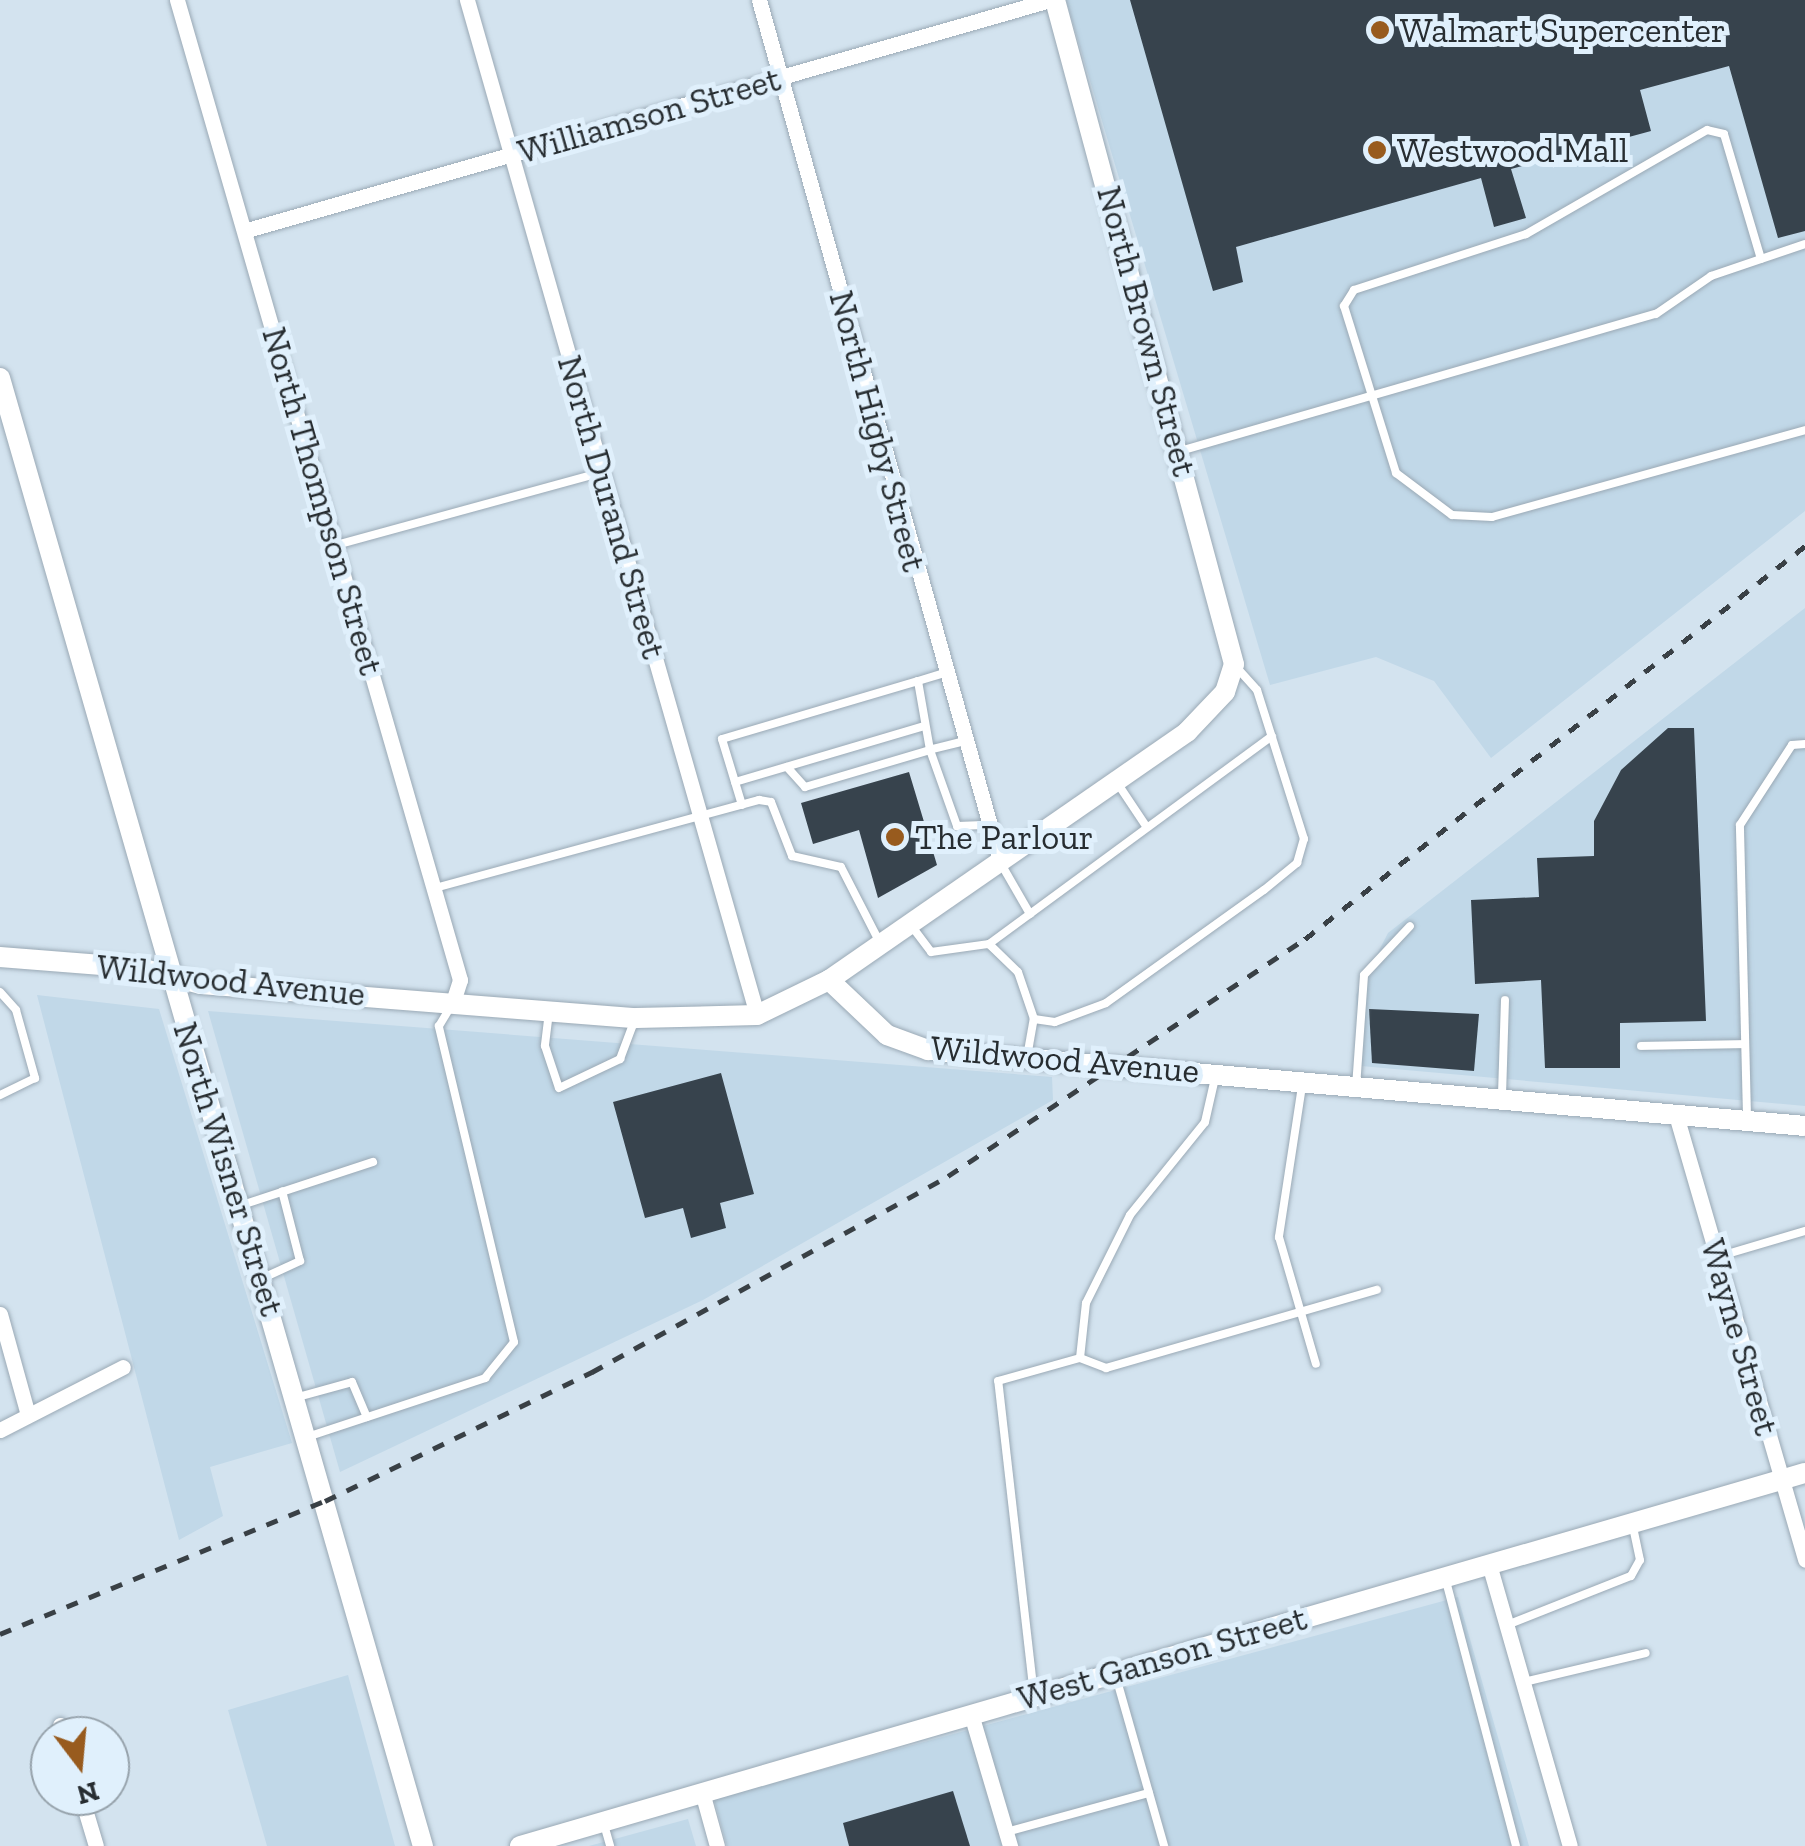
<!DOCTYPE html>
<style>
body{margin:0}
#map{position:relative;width:1805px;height:1846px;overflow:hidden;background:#d3e3ef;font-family:"Zilla Slab",serif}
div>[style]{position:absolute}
.built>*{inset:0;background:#c1d8e8}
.building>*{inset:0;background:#37434d}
.roads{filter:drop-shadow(0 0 2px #9aa9b5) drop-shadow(0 0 2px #9aa9b5)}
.service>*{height:8px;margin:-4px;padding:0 4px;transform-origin:4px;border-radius:4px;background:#fff}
.minor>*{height:15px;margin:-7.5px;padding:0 7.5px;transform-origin:7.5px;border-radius:7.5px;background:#fff}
.tertiary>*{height:20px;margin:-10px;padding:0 10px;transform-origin:10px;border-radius:10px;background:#fff}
.rail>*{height:5px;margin-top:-2.5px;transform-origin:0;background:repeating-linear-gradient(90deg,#394045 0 12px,transparent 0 24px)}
.dots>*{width:28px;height:28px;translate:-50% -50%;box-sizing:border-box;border:5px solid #e0f0fc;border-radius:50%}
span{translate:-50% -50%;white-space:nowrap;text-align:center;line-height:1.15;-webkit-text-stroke:10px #e0f0fc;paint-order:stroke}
.poi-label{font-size:35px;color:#272d31}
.left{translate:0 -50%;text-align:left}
.street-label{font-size:35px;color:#272d31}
.north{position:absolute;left:30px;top:1716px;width:100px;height:100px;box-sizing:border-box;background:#e0f0fc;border:2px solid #96a2ab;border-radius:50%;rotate:164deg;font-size:28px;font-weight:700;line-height:40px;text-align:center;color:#272d31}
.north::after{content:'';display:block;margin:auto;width:35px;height:45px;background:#985b1e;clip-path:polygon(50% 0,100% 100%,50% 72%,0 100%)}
</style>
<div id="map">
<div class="built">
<div style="clip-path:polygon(1066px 0,1805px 0,1805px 511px,1491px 758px,1434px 681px,1376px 657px,1270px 685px)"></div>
<div style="clip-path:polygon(1805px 608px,1805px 1106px,1361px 1066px,1356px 995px,1388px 933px)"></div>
<div style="clip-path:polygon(37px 995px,159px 1009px,292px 1443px,210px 1467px,223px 1516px,179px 1540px)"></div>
<div style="clip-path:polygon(208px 1011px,1052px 1077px,1053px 1100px,703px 1300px,340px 1472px)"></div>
<div style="clip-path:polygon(1458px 1597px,1529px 1846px,727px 1846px,714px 1799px)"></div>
<div style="clip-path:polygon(348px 1675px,395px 1846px,267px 1846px,228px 1710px)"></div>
<div style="clip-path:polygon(688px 1819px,696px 1846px,589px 1846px)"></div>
</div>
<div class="building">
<div style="clip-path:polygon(1130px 0,1805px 0,1805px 231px,1778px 238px,1729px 66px,1640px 90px,1651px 131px,1511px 169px,1526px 218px,1494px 227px,1481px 178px,1236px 247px,1243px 282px,1213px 291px)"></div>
<div style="clip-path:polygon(1668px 728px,1694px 728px,1706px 1021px,1620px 1023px,1620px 1068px,1545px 1068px,1541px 980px,1475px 984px,1471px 900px,1539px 897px,1537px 858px,1594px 856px,1594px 821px,1621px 770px)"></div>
<div style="clip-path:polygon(909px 772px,937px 865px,878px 898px,859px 830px,813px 844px,801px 803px)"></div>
<div style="clip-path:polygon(1369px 1009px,1479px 1014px,1474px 1071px,1372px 1063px)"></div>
<div style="clip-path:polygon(721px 1073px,754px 1194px,720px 1203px,726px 1228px,691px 1238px,683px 1208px,645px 1218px,613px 1102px)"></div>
<div style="clip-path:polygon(953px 1791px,970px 1846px,849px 1846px,843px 1823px)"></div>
</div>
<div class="roads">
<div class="service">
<div style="left:1761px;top:259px;width:130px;rotate:-106.5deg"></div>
<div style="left:1724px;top:134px;width:17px;rotate:-167deg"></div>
<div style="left:1707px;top:130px;width:209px;rotate:150.1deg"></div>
<div style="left:1526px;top:234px;width:181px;rotate:162deg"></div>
<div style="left:1354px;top:290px;width:19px;rotate:122deg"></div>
<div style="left:1344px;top:306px;width:175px;rotate:72.7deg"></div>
<div style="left:1396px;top:473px;width:70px;rotate:36.9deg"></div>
<div style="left:1452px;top:515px;width:40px;rotate:2.9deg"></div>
<div style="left:1492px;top:517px;width:325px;rotate:-15.5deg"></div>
<div style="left:1180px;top:451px;width:495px;rotate:-16.1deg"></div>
<div style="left:1656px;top:314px;width:67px;rotate:-34.6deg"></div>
<div style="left:1711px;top:276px;width:99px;rotate:-18.8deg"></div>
<div style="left:336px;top:545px;width:276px;rotate:-15.3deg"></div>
<div style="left:965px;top:741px;width:36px;rotate:166deg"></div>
<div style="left:930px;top:750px;width:81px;rotate:70.4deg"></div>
<div style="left:957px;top:826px;width:33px;rotate:-2deg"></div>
<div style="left:787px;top:767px;width:27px;rotate:48deg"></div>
<div style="left:805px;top:787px;width:130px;rotate:-16.5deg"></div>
<div style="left:930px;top:750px;width:70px;rotate:-99.9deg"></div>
<div style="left:918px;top:681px;width:28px;rotate:-17deg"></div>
<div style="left:735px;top:782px;width:197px;rotate:-16.5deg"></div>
<div style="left:1118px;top:784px;width:50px;rotate:56.3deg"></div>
<div style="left:742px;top:805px;width:69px;rotate:-106.9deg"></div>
<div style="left:722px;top:739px;width:204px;rotate:-16.5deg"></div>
<div style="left:1000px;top:862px;width:60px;rotate:60deg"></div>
<div style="left:435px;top:888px;width:336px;rotate:-15.2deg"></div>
<div style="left:759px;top:800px;width:12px;rotate:9deg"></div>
<div style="left:771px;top:802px;width:58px;rotate:68.7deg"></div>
<div style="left:792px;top:856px;width:50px;rotate:12.7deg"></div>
<div style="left:841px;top:867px;width:85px;rotate:62.8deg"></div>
<div style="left:910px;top:924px;width:35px;rotate:53deg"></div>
<div style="left:931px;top:952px;width:59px;rotate:-7.9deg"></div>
<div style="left:989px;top:944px;width:40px;rotate:44deg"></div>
<div style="left:1018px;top:972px;width:50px;rotate:71.2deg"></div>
<div style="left:1034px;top:1019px;width:21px;rotate:8deg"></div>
<div style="left:1055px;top:1022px;width:54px;rotate:-20.4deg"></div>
<div style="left:1106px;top:1003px;width:194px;rotate:-35.6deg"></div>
<div style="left:1264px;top:890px;width:43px;rotate:-39.3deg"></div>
<div style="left:1297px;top:863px;width:25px;rotate:-74deg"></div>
<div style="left:1304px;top:839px;width:156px;rotate:-107.5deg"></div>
<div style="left:1257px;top:690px;width:30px;rotate:-132deg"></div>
<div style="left:989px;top:944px;width:351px;rotate:-36.3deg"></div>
<div style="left:0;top:992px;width:24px;rotate:48deg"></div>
<div style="left:16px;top:1010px;width:71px;rotate:74.4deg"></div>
<div style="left:35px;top:1078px;width:39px;rotate:154deg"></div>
<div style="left:549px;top:1012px;width:34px;rotate:97deg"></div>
<div style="left:545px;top:1046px;width:44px;rotate:71.6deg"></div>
<div style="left:559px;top:1088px;width:68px;rotate:-25.4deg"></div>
<div style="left:620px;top:1059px;width:43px;rotate:-69.4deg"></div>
<div style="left:1641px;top:1046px;width:104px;rotate:-1.1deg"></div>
<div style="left:1027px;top:1057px;width:39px;rotate:-80deg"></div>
<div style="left:1302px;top:1086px;width:153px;rotate:98.7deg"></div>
<div style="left:1279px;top:1237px;width:132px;rotate:73.8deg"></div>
<div style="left:1356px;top:1087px;width:112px;rotate:-85.9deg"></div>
<div style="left:1364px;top:975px;width:67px;rotate:-46.8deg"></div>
<div style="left:1502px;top:1095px;width:95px;rotate:-88.2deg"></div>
<div style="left:1747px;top:1116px;width:291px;rotate:-91.4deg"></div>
<div style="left:1740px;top:825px;width:95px;rotate:-57deg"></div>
<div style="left:1792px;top:745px;width:13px;rotate:-4deg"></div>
<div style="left:242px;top:1205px;width:138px;rotate:-18.2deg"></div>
<div style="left:1717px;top:1257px;width:92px;rotate:-16.5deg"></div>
<div style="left:263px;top:1278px;width:41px;rotate:-24.7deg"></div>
<div style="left:300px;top:1261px;width:72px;rotate:-104.4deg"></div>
<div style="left:1080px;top:1358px;width:55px;rotate:-83.8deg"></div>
<div style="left:1086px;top:1303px;width:98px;rotate:-63.4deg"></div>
<div style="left:1130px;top:1215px;width:119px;rotate:-51.1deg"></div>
<div style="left:1205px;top:1122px;width:45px;rotate:-77.2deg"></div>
<div style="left:298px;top:1397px;width:56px;rotate:-15.5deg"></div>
<div style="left:352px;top:1382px;width:38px;rotate:67deg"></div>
<div style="left:307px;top:1437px;width:188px;rotate:-18.3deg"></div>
<div style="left:485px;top:1378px;width:46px;rotate:-51.1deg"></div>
<div style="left:514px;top:1342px;width:325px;rotate:-103.4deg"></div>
<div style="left:439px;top:1026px;width:26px;rotate:-59deg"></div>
<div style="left:1446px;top:1581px;width:274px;rotate:75.2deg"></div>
<div style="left:1507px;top:1625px;width:133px;rotate:-21.6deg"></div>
<div style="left:1631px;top:1576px;width:18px;rotate:-61deg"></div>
<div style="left:1640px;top:1560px;width:34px;rotate:-102deg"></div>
<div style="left:1116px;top:1677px;width:176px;rotate:74.1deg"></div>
<div style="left:1524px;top:1682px;width:125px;rotate:-13.4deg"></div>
<div style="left:1034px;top:1695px;width:316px;rotate:-96.5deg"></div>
<div style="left:998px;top:1381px;width:85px;rotate:-15.7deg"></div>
<div style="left:1080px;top:1358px;width:28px;rotate:21deg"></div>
<div style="left:1106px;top:1368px;width:282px;rotate:-16.1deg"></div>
<div style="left:603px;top:1821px;width:26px;rotate:74deg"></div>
<div style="left:1006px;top:1832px;width:148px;rotate:-15.3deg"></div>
</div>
<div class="minor">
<div style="left:177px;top:0;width:1020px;rotate:73.89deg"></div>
<div style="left:460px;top:980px;width:23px;rotate:108deg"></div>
<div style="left:467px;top:0;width:1056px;rotate:74.05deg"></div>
<div style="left:759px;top:0;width:894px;rotate:74.36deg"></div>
<div style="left:247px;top:230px;width:835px;rotate:-15.98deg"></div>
<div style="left:1676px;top:1115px;width:463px;rotate:73.8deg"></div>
<div style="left:0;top:1314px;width:105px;rotate:74.5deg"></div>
<div style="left:0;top:1430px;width:138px;rotate:-27.1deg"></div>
<div style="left:1489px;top:1564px;width:293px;rotate:74deg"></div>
<div style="left:971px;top:1714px;width:138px;rotate:73.5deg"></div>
<div style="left:60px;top:1725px;width:11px;rotate:75deg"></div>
<div style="left:702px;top:1792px;width:56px;rotate:74.5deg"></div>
<div style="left:81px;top:1796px;width:52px;rotate:73.3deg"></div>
</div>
<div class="tertiary">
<div style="left:0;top:378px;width:1528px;rotate:73.93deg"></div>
<div style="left:0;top:957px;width:140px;rotate:4.5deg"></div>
<div style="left:140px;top:968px;width:63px;rotate:14.7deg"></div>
<div style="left:201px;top:984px;width:436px;rotate:4.5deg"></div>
<div style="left:636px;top:1018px;width:121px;rotate:-1.4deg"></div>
<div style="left:757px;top:1015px;width:80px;rotate:-25.9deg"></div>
<div style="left:829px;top:980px;width:436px;rotate:-34.7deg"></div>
<div style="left:1187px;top:732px;width:55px;rotate:-46.5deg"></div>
<div style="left:1225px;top:692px;width:29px;rotate:-72deg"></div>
<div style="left:1234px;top:664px;width:688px;rotate:-105.09deg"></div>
<div style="left:829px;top:980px;width:80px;rotate:43.5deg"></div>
<div style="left:887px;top:1035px;width:44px;rotate:20.1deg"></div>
<div style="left:928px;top:1050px;width:880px;rotate:4.95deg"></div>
<div style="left:520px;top:1846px;width:1338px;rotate:-16.19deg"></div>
</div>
</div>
<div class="rail">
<div style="left:0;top:1634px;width:351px;rotate:-22.3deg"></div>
<div style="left:325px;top:1501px;width:297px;rotate:-25.8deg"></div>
<div style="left:592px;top:1372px;width:406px;rotate:-28.8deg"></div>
<div style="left:948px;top:1176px;width:429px;rotate:-33.6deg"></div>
<div style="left:1305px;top:939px;width:636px;rotate:-38.17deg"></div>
</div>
<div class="dots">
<div style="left:1380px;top:30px;background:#985b1e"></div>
<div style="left:1377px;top:150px;background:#985b1e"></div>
<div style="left:895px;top:837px;background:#985b1e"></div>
</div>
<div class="poi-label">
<span class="left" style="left:1400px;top:30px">Walmart Supercenter</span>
<span class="left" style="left:1397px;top:150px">Westwood Mall</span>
<span class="left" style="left:915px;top:837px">The Parlour</span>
</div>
<div class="street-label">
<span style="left:649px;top:115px;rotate:-16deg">Williamson Street</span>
<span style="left:1147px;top:331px;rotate:75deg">North Brown Street</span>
<span style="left:878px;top:431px;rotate:75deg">North Higby Street</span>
<span style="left:323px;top:501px;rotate:74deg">North Thompson Street</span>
<span style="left:612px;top:507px;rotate:74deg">North Durand Street</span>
<span style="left:231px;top:980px;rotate:6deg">Wildwood Avenue</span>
<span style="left:1065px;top:1059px;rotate:5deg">Wildwood Avenue</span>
<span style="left:229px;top:1169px;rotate:73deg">North Wisner Street</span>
<span style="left:1740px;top:1337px;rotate:74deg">Wayne Street</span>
<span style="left:1162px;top:1658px;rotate:-16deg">West Ganson Street</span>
</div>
<div class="north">N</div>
</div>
